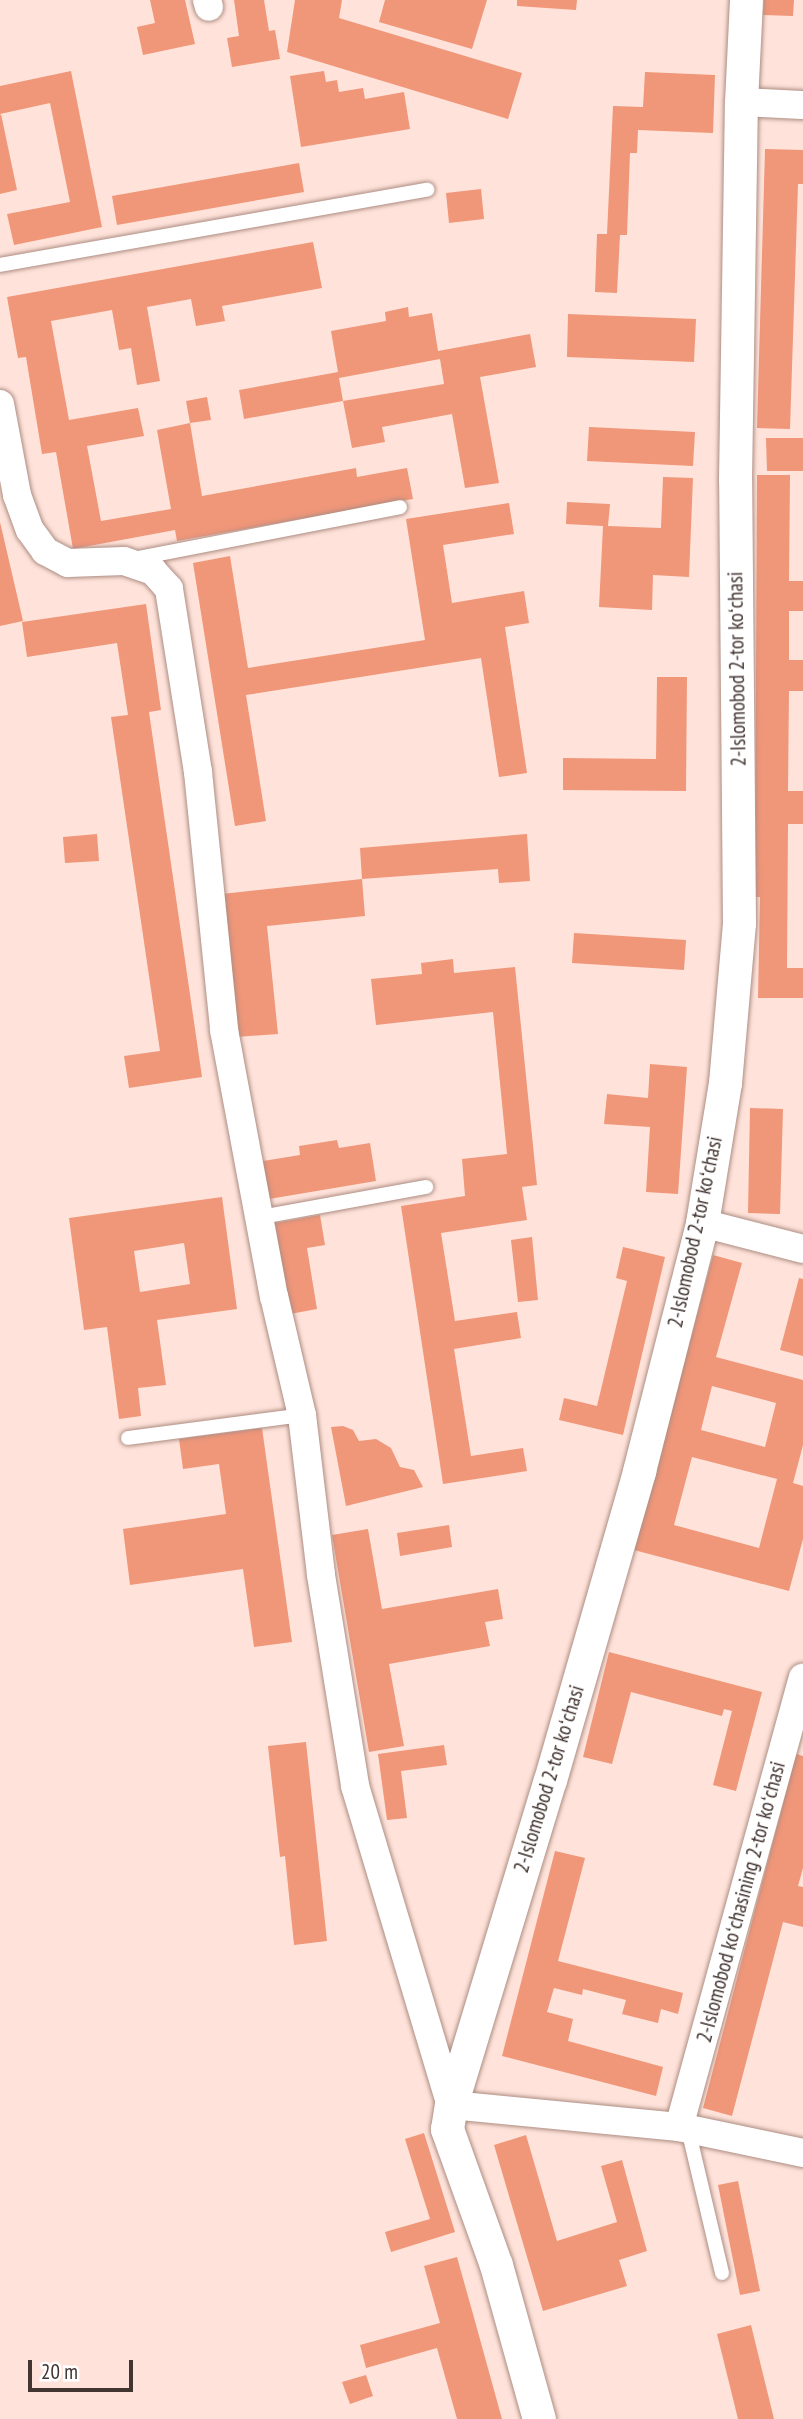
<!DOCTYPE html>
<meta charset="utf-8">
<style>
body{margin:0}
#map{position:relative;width:803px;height:2419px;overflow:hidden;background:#ffe3da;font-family:"PT Sans Narrow",sans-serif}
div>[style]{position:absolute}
.building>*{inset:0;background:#f09679}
.roads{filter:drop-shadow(0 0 2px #ad8d83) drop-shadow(0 0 2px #ad8d83)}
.service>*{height:14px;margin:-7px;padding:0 7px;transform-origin:7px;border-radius:7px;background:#fff}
.minor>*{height:28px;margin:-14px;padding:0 14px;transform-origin:14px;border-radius:14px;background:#fff}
.tertiary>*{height:33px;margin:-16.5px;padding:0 16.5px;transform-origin:16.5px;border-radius:16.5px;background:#fff}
span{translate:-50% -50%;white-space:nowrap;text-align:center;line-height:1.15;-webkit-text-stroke:5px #fff;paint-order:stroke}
.street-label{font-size:21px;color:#423531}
.scale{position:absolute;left:28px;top:2360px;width:105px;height:32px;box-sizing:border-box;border:4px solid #423531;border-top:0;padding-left:9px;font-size:21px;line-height:24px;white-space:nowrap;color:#423531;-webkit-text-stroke:5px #fff;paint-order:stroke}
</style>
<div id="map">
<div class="building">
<div style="clip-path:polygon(150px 0,185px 0,195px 44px,143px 55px,137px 27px,155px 23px)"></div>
<div style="clip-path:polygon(234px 0,264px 0,269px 31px,275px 30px,280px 59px,232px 67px,227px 38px,239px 36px)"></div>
<div style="clip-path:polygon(295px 0,342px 0,339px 18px,522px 73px,508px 119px,287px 52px)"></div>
<div style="clip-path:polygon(385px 0,487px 0,472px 49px,379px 22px)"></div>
<div style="clip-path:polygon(517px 0,577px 0,576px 10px,517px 6px)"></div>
<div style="clip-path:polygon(764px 0,794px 0,793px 16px,763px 15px)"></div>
<div style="clip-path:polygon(71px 71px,102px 227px,14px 245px,7px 214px,70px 202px,50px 103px,0 114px,0 86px)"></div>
<div style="clip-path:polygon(324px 71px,326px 82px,337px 80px,339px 92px,363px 88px,365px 99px,404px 92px,410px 129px,301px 147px,290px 76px)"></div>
<div style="clip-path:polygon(645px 72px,715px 75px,713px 133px,638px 130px,637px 153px,630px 153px,627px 235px,620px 235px,617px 293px,595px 292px,597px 234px,607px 234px,613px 106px,643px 107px)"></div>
<div style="clip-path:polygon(1px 114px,17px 190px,0 194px,0 115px)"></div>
<div style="clip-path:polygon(765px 149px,803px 150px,803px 184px,798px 184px,790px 429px,757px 428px)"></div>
<div style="clip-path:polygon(299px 163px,304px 192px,117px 225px,112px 196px)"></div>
<div style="clip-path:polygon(481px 189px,484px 219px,449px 223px,446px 193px)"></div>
<div style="clip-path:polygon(313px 242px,322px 288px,222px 306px,225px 321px,196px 326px,191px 299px,147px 307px,160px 381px,137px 385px,131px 348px,119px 350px,112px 310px,51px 321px,69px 420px,138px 408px,144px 436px,87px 446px,101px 521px,171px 509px,157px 430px,190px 423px,202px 496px,356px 468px,357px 477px,407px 468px,413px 499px,177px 541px,175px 530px,73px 549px,56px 452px,42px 454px,26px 357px,18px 358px,7px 297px)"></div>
<div style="clip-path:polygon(evenodd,408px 307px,409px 317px,432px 313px,438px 351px,530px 334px,536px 367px,480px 377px,499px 483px,465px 488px,452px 414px,382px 427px,385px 442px,352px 448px,343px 401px,244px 419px,239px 390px,338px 372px,331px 331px,386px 321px,385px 312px,408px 307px,440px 359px,444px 384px,343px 401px,339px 378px,440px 359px)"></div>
<div style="clip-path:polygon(568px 314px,696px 319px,694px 362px,567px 357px)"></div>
<div style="clip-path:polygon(207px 397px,211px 420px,190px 423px,186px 401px)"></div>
<div style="clip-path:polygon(589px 427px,695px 432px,693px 466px,587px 461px)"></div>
<div style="clip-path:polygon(766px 438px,803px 438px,803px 471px,767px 471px)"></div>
<div style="clip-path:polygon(757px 475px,790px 475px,789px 581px,803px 581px,803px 611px,789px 611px,789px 660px,803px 660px,803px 691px,789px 691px,788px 791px,803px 791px,803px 824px,788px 824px,787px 968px,803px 968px,803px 998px,758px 998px,760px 897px,755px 897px)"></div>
<div style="clip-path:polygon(663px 477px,693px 478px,689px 577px,653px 575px,652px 610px,599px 607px,603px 526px,566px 524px,567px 502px,610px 504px,608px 526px,661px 528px)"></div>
<div style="clip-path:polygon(509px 503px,514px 534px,443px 545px,452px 603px,524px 591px,529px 623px,505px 627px,527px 773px,499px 777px,481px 658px,246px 695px,266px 821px,235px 826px,193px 563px,230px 556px,248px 668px,425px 640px,406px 519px)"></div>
<div style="clip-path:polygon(0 522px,23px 621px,0 626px)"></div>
<div style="clip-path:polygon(146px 604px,161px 710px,149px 712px,202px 1077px,129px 1088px,124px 1056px,160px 1051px,111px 717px,128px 715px,117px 643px,27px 657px,22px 622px)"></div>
<div style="clip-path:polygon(657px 677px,687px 677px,686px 791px,563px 790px,563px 758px,656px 759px)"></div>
<div style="clip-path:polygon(97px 834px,99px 861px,65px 863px,63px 837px)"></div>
<div style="clip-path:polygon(527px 834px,530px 881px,499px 883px,498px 869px,362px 879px,360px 848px)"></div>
<div style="clip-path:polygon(362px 879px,365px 916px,267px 926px,278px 1034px,236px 1037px,222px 894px)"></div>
<div style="clip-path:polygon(574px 933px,686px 940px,684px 970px,572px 963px)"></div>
<div style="clip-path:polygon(453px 959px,454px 973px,515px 967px,537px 1185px,522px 1187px,527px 1220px,441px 1233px,455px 1321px,517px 1312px,521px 1338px,454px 1349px,471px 1456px,523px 1448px,527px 1471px,443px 1484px,401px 1206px,465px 1196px,462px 1159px,507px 1154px,493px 1012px,376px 1025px,371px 979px,422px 974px,421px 963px)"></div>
<div style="clip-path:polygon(650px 1064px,687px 1067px,678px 1194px,646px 1192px,650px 1127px,604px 1124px,607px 1094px,648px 1098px)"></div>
<div style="clip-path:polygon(750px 1108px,783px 1109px,780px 1214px,748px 1213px)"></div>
<div style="clip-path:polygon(337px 1140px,339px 1148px,370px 1143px,376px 1181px,269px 1199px,263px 1161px,300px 1155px,299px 1146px)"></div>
<div style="clip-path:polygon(evenodd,222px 1197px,237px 1309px,157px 1320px,166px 1385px,138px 1388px,141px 1416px,119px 1419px,107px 1327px,84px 1330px,69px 1218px,222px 1197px,184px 1243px,190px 1284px,140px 1292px,134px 1251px,184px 1243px)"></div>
<div style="clip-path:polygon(320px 1215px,325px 1245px,307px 1248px,317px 1309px,290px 1314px,275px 1223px)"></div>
<div style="clip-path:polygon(532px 1237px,538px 1300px,518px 1302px,511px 1240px)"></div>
<div style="clip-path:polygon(623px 1247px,665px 1257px,623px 1435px,559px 1420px,564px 1398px,597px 1406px,627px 1281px,616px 1278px)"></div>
<div style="clip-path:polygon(evenodd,713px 1255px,742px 1263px,716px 1357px,803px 1380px,803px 1445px,793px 1483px,803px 1486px,803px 1539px,789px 1591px,634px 1550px,713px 1255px,712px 1386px,776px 1403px,765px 1447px,701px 1430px,712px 1386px,713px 1255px,692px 1457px,777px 1479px,759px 1548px,674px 1525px,692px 1457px)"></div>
<div style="clip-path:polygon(799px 1278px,803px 1279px,803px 1356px,780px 1350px)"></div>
<div style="clip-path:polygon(343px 1426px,353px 1430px,359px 1441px,376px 1439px,391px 1448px,400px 1467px,414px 1470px,423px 1487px,346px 1506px,331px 1427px)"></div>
<div style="clip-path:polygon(262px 1428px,292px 1642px,254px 1647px,243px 1569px,130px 1585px,123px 1529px,226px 1514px,219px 1464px,183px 1469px,179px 1439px)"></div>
<div style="clip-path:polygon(449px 1525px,452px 1547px,400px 1556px,397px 1533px)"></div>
<div style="clip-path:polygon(368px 1529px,382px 1609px,498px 1589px,503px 1619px,485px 1622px,490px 1646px,389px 1664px,404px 1746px,369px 1752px,332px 1535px)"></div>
<div style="clip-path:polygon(609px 1652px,762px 1692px,736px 1791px,713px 1785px,732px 1711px,724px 1709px,722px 1716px,631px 1692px,612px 1764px,583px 1757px)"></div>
<div style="clip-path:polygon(306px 1742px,327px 1941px,294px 1945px,285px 1856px,280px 1857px,268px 1746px)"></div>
<div style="clip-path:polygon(444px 1745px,447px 1765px,401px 1771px,407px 1818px,387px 1820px,378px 1754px)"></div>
<div style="clip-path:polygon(796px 1754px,803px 1756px,803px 1868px,798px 1886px,803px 1887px,803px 1927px,783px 1922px,732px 2116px,703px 2108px)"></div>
<div style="clip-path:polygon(555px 1851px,585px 1858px,558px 1961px,683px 1993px,678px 2014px,661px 2009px,658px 2023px,622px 2014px,626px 2000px,583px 1989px,582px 1995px,554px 1988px,547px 2012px,573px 2019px,568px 2041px,663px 2067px,656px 2096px,502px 2056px)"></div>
<div style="clip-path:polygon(424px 2133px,455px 2232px,391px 2252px,385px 2232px,430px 2219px,405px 2139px)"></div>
<div style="clip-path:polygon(526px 2135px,557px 2241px,617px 2222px,601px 2166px,622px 2160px,647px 2251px,619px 2260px,627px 2286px,543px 2311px,494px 2145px)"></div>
<div style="clip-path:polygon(738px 2181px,760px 2291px,740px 2295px,718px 2185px)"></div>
<div style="clip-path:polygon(457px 2257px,473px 2314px,502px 2419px,457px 2419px,437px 2348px,366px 2368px,360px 2345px,440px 2323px,424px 2266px)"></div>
<div style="clip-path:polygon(751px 2325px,774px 2419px,738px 2419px,717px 2334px)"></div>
<div style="clip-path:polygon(366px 2375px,373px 2396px,350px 2404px,342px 2382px)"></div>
</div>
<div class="roads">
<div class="service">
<div style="left:0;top:265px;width:434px;rotate:-10deg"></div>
<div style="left:133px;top:559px;width:272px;rotate:-11deg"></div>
<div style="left:261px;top:1217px;width:168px;rotate:-10.3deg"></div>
<div style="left:128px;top:1438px;width:176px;rotate:-7.5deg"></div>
<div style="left:688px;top:2129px;width:148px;rotate:76.7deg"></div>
</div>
<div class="minor">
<div style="left:207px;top:0;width:7px;rotate:74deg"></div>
<div style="left:741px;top:102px;width:62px;rotate:2.8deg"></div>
<div style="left:0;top:404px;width:93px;rotate:79.4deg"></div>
<div style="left:17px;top:495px;width:37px;rotate:70deg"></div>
<div style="left:30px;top:530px;width:26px;rotate:54deg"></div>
<div style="left:45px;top:551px;width:26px;rotate:28deg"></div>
<div style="left:68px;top:563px;width:56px;rotate:-2deg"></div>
<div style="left:124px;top:561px;width:31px;rotate:19deg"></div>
<div style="left:153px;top:571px;width:24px;rotate:48deg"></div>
<div style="left:169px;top:589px;width:185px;rotate:81deg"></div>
<div style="left:198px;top:772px;width:259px;rotate:84.2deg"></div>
<div style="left:224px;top:1030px;width:271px;rotate:79.4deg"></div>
<div style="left:274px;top:1296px;width:122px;rotate:76.8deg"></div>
<div style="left:302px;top:1415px;width:161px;rotate:83.2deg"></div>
<div style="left:321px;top:1575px;width:214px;rotate:80.8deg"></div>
<div style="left:355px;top:1786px;width:333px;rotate:73.3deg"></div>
<div style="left:451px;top:2105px;width:229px;rotate:5.5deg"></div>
<div style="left:679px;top:2127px;width:127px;rotate:11.8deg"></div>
<div style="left:702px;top:1223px;width:104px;rotate:14.4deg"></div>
<div style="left:679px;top:2127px;width:466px;rotate:-74.6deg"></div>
</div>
<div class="tertiary">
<div style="left:539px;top:2419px;width:160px;rotate:-105.6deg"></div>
<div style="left:496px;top:2265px;width:145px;rotate:-109.8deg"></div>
<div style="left:447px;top:2129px;width:24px;rotate:-81deg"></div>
<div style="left:451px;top:2105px;width:340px;rotate:-73.1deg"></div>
<div style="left:550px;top:1780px;width:322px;rotate:-73.9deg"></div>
<div style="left:639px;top:1471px;width:256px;rotate:-75.7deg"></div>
<div style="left:702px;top:1223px;width:142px;rotate:-80.7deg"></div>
<div style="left:725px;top:1083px;width:161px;rotate:-85deg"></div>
<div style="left:739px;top:923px;width:443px;rotate:-90.5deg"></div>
<div style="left:735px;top:480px;width:378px;rotate:-89.1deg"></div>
<div style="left:741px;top:102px;width:102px;rotate:-87.2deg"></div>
</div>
</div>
<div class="street-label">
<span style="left:737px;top:669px;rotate:-91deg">2-Islomobod 2-tor koʻchasi</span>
<span style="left:695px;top:1232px;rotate:-78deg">2-Islomobod 2-tor koʻchasi</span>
<span style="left:549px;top:1779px;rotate:-73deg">2-Islomobod 2-tor koʻchasi</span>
<span style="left:741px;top:1902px;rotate:-75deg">2-Islomobod koʻchasining 2-tor koʻchasi</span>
</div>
<div class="scale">20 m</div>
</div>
